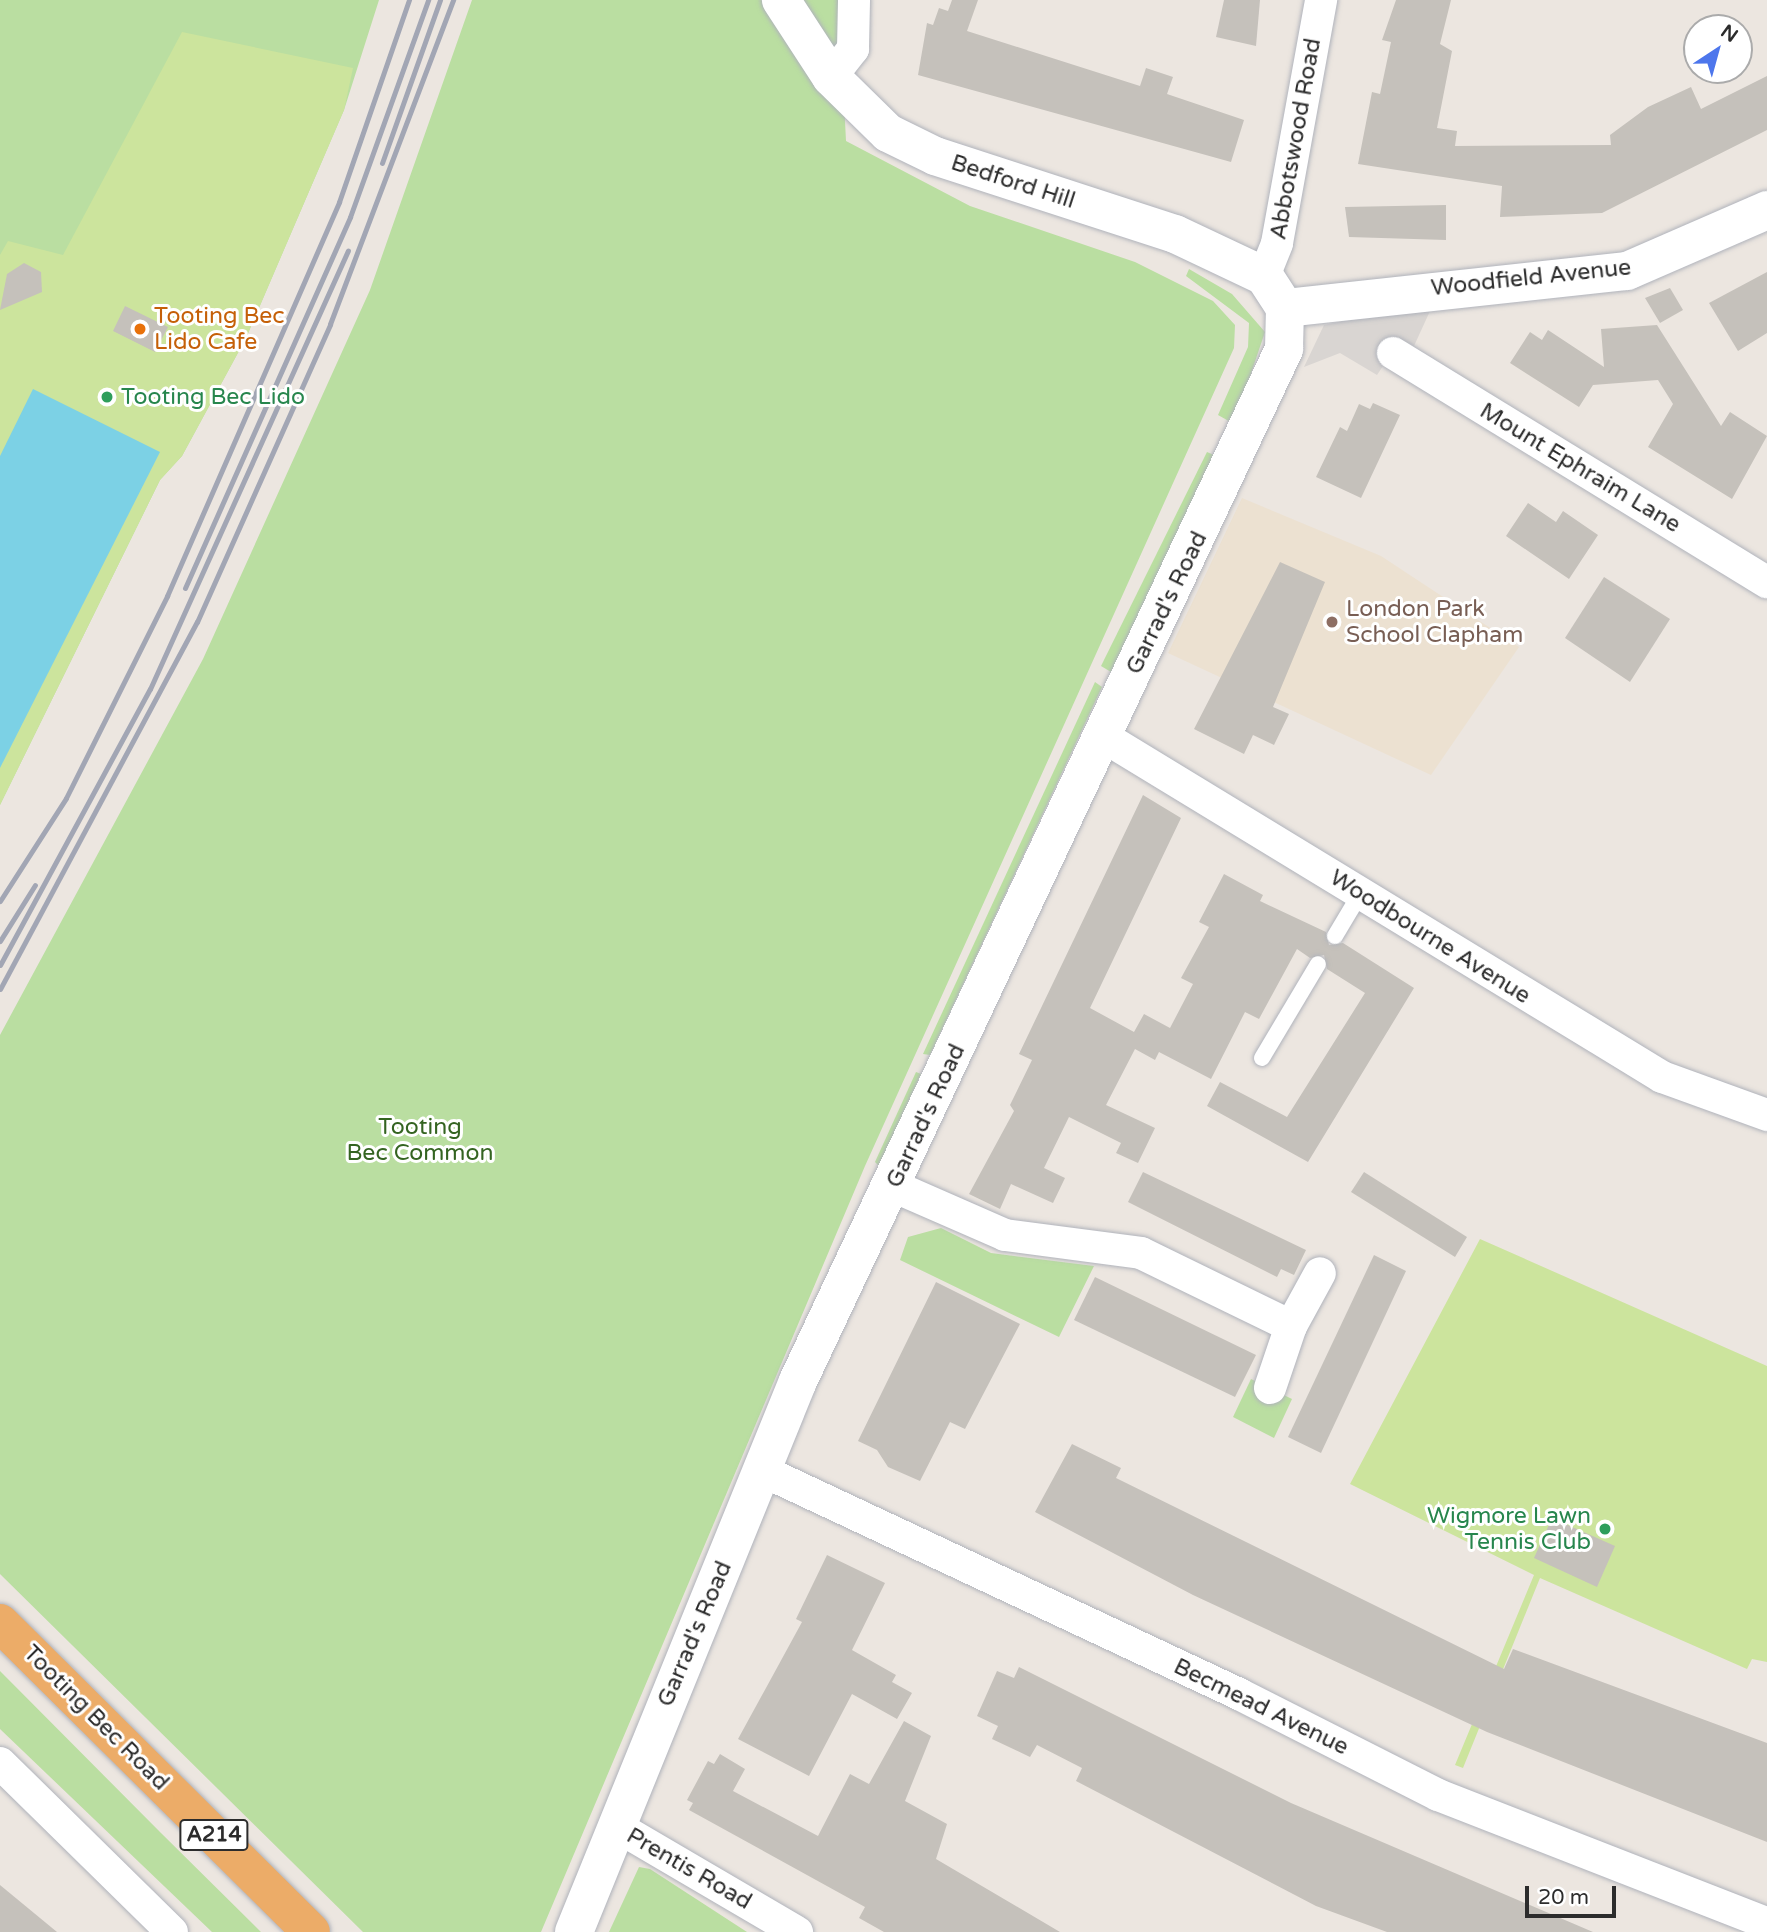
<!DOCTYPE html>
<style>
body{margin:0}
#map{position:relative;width:1767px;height:1932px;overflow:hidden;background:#ece6e0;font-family:"Varela Round",sans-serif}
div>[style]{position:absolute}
.education>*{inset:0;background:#ece1d1}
.green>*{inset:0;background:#badea1}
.pitch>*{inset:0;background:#cce49d}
.plaza>*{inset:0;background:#d9d5d2}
.water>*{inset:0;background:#7cd1e5}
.building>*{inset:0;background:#c5c1bb}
.roads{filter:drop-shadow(0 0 2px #b0b3bb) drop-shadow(0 0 2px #b0b3bb)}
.service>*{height:16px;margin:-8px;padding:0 8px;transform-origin:8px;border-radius:8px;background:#fff}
.minor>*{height:32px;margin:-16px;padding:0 16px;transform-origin:16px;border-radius:16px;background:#fff}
.tertiary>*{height:38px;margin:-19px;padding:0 19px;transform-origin:19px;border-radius:19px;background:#fff}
.secondary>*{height:38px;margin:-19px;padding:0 19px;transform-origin:19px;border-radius:19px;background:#fff}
.trunk>*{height:38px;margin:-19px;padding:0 19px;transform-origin:19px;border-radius:19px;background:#ecac68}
.rail>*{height:5px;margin:-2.5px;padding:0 2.5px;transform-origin:2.5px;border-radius:2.5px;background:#a2a6b4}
.dots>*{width:19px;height:19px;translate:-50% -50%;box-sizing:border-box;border:4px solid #fff;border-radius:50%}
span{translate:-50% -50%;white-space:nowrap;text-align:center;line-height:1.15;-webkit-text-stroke:6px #fff;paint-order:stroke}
.shield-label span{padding:2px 5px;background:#fff;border:2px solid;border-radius:5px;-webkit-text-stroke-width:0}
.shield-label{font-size:21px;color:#2c2c2c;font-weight:700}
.street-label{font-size:23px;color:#2c2c2c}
.food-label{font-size:23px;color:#c56008}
.left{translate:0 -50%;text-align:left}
.leisure-label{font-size:23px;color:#27864d}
.right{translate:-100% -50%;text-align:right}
.education-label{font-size:23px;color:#785e54}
.park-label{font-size:23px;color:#346421}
.north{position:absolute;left:1683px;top:14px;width:70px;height:70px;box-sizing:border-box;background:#fff;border:2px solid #ababab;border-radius:50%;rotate:36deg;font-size:19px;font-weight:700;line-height:28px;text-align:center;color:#2c2c2c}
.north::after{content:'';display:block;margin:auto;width:24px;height:32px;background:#4d76ec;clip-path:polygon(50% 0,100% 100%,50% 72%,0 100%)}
.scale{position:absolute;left:1525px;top:1886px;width:91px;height:32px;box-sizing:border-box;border:4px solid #2c2c2c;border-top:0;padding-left:9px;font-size:21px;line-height:24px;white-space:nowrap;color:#2c2c2c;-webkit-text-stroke:5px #fff;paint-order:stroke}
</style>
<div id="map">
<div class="education">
<div style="clip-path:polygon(1242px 498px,1381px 556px,1519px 647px,1431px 775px,1168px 653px)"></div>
</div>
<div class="green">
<div style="clip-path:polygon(0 0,379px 0,344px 110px,246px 338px,182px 456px,160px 480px,0 805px)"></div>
<div style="clip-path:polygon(472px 0,839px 0,846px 141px,970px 206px,1135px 262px,1213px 301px,1235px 325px,1234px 348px,865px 1166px,541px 1932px,363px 1932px,0 1574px,0 1035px,203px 659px,370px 290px)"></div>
<div style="clip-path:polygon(1189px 269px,1232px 294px,1265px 332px,1234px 424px,1218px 415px,1248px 347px,1249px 323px,1186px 276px)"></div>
<div style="clip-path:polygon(1207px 452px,1214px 455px,1111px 672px,1101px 666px)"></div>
<div style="clip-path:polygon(1095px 682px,1102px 687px,930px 1055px,923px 1054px)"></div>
<div style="clip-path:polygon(916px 1072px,921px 1074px,879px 1166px,875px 1162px)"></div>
<div style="clip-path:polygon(941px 1228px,991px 1253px,1094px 1266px,1059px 1337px,900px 1260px,908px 1237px)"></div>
<div style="clip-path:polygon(1251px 1379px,1292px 1399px,1274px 1438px,1233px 1417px)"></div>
<div style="clip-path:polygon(0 1671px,161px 1833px,261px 1932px,212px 1932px,0 1729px)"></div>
<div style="clip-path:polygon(639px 1867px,650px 1869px,747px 1932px,609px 1932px)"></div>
</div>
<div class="pitch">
<div style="clip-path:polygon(182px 32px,353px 68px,344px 110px,246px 338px,182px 456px,160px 480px,0 805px,0 255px,8px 241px,63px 255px)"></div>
<div style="clip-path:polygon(1480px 1239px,1767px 1366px,1767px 1662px,1752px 1659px,1747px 1669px,1540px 1578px,1463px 1768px,1455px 1765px,1534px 1575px,1350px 1484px)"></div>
</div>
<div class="plaza">
<div style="clip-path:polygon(1406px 308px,1430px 311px,1414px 346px,1401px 339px,1377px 375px,1340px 353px,1304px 367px,1324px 325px)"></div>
</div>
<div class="water">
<div style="clip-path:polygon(33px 389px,160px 452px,0 768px,0 456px)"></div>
</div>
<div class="building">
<div style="clip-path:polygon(952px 0,978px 0,967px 31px,1140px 86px,1146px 68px,1173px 77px,1167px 94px,1244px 120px,1231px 162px,918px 75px,927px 23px,933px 25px,939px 8px,948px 11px)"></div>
<div style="clip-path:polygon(1224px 0,1260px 0,1256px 46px,1216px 37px)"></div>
<div style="clip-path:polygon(1396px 0,1451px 0,1440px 44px,1452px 51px,1437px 128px,1457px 131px,1455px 146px,1611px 145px,1610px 135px,1648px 107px,1691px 87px,1701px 109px,1767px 76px,1767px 130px,1602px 213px,1500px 217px,1502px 186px,1358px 164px,1372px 92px,1380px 94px,1391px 42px,1382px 40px)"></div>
<div style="clip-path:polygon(1446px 205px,1446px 240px,1349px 237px,1345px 207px)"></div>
<div style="clip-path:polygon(24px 263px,41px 272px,42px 292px,0 310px,7px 274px)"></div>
<div style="clip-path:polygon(1767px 272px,1767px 333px,1738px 351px,1709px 303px)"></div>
<div style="clip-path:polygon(1670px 288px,1683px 310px,1660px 323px,1645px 298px)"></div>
<div style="clip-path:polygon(125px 306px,168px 327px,155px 352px,113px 331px)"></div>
<div style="clip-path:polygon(1657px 325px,1721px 426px,1730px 412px,1767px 436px,1732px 499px,1648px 447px,1673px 404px,1658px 380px,1593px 385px,1579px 407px,1510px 363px,1530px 332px,1542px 340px,1548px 330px,1604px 367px,1601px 329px)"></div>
<div style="clip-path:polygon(1373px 403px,1400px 415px,1361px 498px,1316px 477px,1340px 427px,1347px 431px,1359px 404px,1370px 409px)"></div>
<div style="clip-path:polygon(1528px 503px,1556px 522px,1563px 511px,1598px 535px,1569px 579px,1506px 536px)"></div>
<div style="clip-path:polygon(1280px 562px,1325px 582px,1273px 707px,1289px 714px,1274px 745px,1253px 735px,1244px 754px,1194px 729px)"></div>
<div style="clip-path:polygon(1604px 577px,1670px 619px,1630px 682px,1565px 638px)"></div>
<div style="clip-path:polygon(1143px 795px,1181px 818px,1090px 1008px,1134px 1032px,1144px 1014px,1170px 1028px,1193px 984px,1181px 978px,1209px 927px,1199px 922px,1224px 874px,1263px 895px,1260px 901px,1326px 932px,1329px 945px,1343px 943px,1414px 988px,1308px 1162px,1207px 1106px,1220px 1082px,1287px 1117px,1365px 993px,1327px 969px,1324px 955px,1310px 958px,1297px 949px,1259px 1019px,1245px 1012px,1211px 1079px,1159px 1052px,1155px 1060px,1135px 1049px,1106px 1105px,1155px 1128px,1138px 1163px,1116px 1153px,1121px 1143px,1069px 1117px,1044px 1168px,1065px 1178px,1053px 1203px,1011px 1184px,1000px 1209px,969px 1194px,1014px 1111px,1010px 1105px,1032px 1060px,1019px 1054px)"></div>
<div style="clip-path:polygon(1143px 1172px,1306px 1250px,1294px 1275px,1281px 1269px,1277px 1277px,1128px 1202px)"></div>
<div style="clip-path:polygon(1364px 1172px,1467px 1237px,1455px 1257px,1351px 1192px)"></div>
<div style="clip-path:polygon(1374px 1255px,1406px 1271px,1321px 1453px,1288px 1437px)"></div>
<div style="clip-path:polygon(1095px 1277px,1256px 1355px,1235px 1397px,1074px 1320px)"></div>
<div style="clip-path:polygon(936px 1282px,1020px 1324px,965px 1429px,950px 1422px,920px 1481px,888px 1467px,877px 1450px,858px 1441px)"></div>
<div style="clip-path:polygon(1072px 1444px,1121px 1468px,1116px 1478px,1504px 1669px,1513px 1649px,1767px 1743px,1767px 1842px,1487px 1732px,1193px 1595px,1035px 1512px)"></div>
<div style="clip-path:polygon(1552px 1518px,1615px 1546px,1597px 1587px,1534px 1558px)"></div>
<div style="clip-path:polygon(827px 1555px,885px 1583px,852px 1650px,896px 1675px,892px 1682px,912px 1693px,897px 1719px,852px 1694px,809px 1776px,738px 1739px,802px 1622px,796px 1619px)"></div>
<div style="clip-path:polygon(1019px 1667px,1291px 1803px,1593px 1932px,1387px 1932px,1316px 1906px,1076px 1781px,1082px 1768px,1037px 1745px,1030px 1757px,992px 1739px,998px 1726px,977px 1716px,997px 1671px,1014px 1678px)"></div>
<div style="clip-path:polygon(904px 1721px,931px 1736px,905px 1801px,947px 1824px,936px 1859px,1060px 1932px,884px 1932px,859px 1918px,865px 1907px,689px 1810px,693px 1803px,687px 1800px,708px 1761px,714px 1764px,720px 1754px,745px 1769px,733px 1791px,818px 1836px,850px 1774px,869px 1784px)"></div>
<div style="clip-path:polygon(0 1885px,57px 1932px,0 1932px)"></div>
</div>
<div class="roads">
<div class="service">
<div style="left:1335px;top:936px;width:49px;rotate:-59.2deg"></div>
<div style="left:1262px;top:1058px;width:109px;rotate:-59.2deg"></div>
</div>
<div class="minor">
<div style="left:831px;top:77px;width:36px;rotate:-52deg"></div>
<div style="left:853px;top:49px;width:49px;rotate:-88.8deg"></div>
<div style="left:1264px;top:276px;width:35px;rotate:-68deg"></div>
<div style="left:1277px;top:243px;width:247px;rotate:-79.7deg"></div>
<div style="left:1393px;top:353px;width:439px;rotate:31.5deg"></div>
<div style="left:1104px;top:737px;width:653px;rotate:31.35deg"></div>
<div style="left:1662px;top:1077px;width:112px;rotate:19.9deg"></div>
<div style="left:893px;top:1186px;width:122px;rotate:23.6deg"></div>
<div style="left:1005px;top:1235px;width:137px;rotate:7.5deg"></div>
<div style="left:1141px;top:1253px;width:167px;rotate:26deg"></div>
<div style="left:1270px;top:1388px;width:65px;rotate:-71.3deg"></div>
<div style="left:1291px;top:1326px;width:60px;rotate:-61.3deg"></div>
<div style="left:763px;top:1471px;width:526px;rotate:25.1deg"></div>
<div style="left:1239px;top:1694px;width:223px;rotate:26.9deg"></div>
<div style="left:1438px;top:1795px;width:353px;rotate:21.3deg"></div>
<div style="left:0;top:1763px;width:241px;rotate:44.5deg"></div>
<div style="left:616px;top:1826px;width:210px;rotate:30.4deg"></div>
</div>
<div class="tertiary">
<div style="left:1285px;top:308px;width:344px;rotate:-6.2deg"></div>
<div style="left:1627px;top:271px;width:153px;rotate:-23.5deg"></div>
</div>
<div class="secondary">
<div style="left:574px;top:1932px;width:595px;rotate:-67.88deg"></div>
<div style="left:798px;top:1381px;width:1141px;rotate:-64.78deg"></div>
<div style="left:1284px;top:349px;width:41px;rotate:-88.6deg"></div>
<div style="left:1285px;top:308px;width:38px;rotate:-123deg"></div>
<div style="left:1264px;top:276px;width:98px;rotate:-154.7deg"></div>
<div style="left:1175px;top:234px;width:252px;rotate:-162deg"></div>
<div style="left:935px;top:156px;width:52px;rotate:-153.9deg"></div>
<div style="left:888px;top:133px;width:80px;rotate:-135.5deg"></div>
<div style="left:831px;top:77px;width:92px;rotate:-123deg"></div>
</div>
<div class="trunk">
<div style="left:0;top:1623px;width:438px;rotate:44.8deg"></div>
</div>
</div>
<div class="rail">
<div style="left:382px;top:163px;width:173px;rotate:-70.4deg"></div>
<div style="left:185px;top:588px;width:406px;rotate:-66deg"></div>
<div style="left:350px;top:217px;width:231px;rotate:-70.2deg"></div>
<div style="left:0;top:901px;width:122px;rotate:-57.3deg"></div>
<div style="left:66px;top:798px;width:226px;rotate:-63.4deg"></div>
<div style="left:167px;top:596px;width:430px;rotate:-66.4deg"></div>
<div style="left:339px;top:202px;width:214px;rotate:-70.9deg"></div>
<div style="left:0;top:941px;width:66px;rotate:-58deg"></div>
<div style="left:0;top:965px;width:314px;rotate:-61.5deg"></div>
<div style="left:150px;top:689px;width:481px;rotate:-65.7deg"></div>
<div style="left:0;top:989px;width:417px;rotate:-61.8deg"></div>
<div style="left:197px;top:622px;width:326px;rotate:-65.9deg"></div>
<div style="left:330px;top:324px;width:347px;rotate:-69.2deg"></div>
</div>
<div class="dots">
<div style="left:140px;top:329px;background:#e8710a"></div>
<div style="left:107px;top:397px;background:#2e9e5b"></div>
<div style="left:1332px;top:622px;background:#8d6e63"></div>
<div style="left:1605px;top:1529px;background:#2e9e5b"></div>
</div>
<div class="shield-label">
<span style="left:214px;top:1835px">A214</span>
</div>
<div class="street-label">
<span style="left:1296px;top:139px;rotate:-80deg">Abbotswood Road</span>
<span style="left:1013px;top:182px;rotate:18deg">Bedford Hill</span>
<span style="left:1531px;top:278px;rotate:-6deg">Woodfield Avenue</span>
<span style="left:1580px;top:468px;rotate:31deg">Mount Ephraim Lane</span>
<span style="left:1167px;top:603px;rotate:-64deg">Garrad's Road</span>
<span style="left:1430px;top:937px;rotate:32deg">Woodbourne Avenue</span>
<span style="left:926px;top:1116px;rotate:-65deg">Garrad's Road</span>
<span style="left:695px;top:1634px;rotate:-67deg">Garrad's Road</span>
<span style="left:1261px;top:1707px;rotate:26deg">Becmead Avenue</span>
<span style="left:96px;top:1718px;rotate:45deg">Tooting Bec Road</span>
<span style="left:689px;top:1869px;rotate:30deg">Prentis Road</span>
</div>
<div class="food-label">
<span class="left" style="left:154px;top:329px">Tooting Bec<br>Lido Cafe</span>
</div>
<div class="leisure-label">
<span class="left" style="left:121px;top:397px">Tooting Bec Lido</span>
<span class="right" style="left:1591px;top:1529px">Wigmore Lawn<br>Tennis Club</span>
</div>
<div class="education-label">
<span class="left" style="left:1346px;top:622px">London Park<br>School Clapham</span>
</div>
<div class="park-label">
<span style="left:420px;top:1140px">Tooting<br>Bec Common</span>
</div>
<div class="north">N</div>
<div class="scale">20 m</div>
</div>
